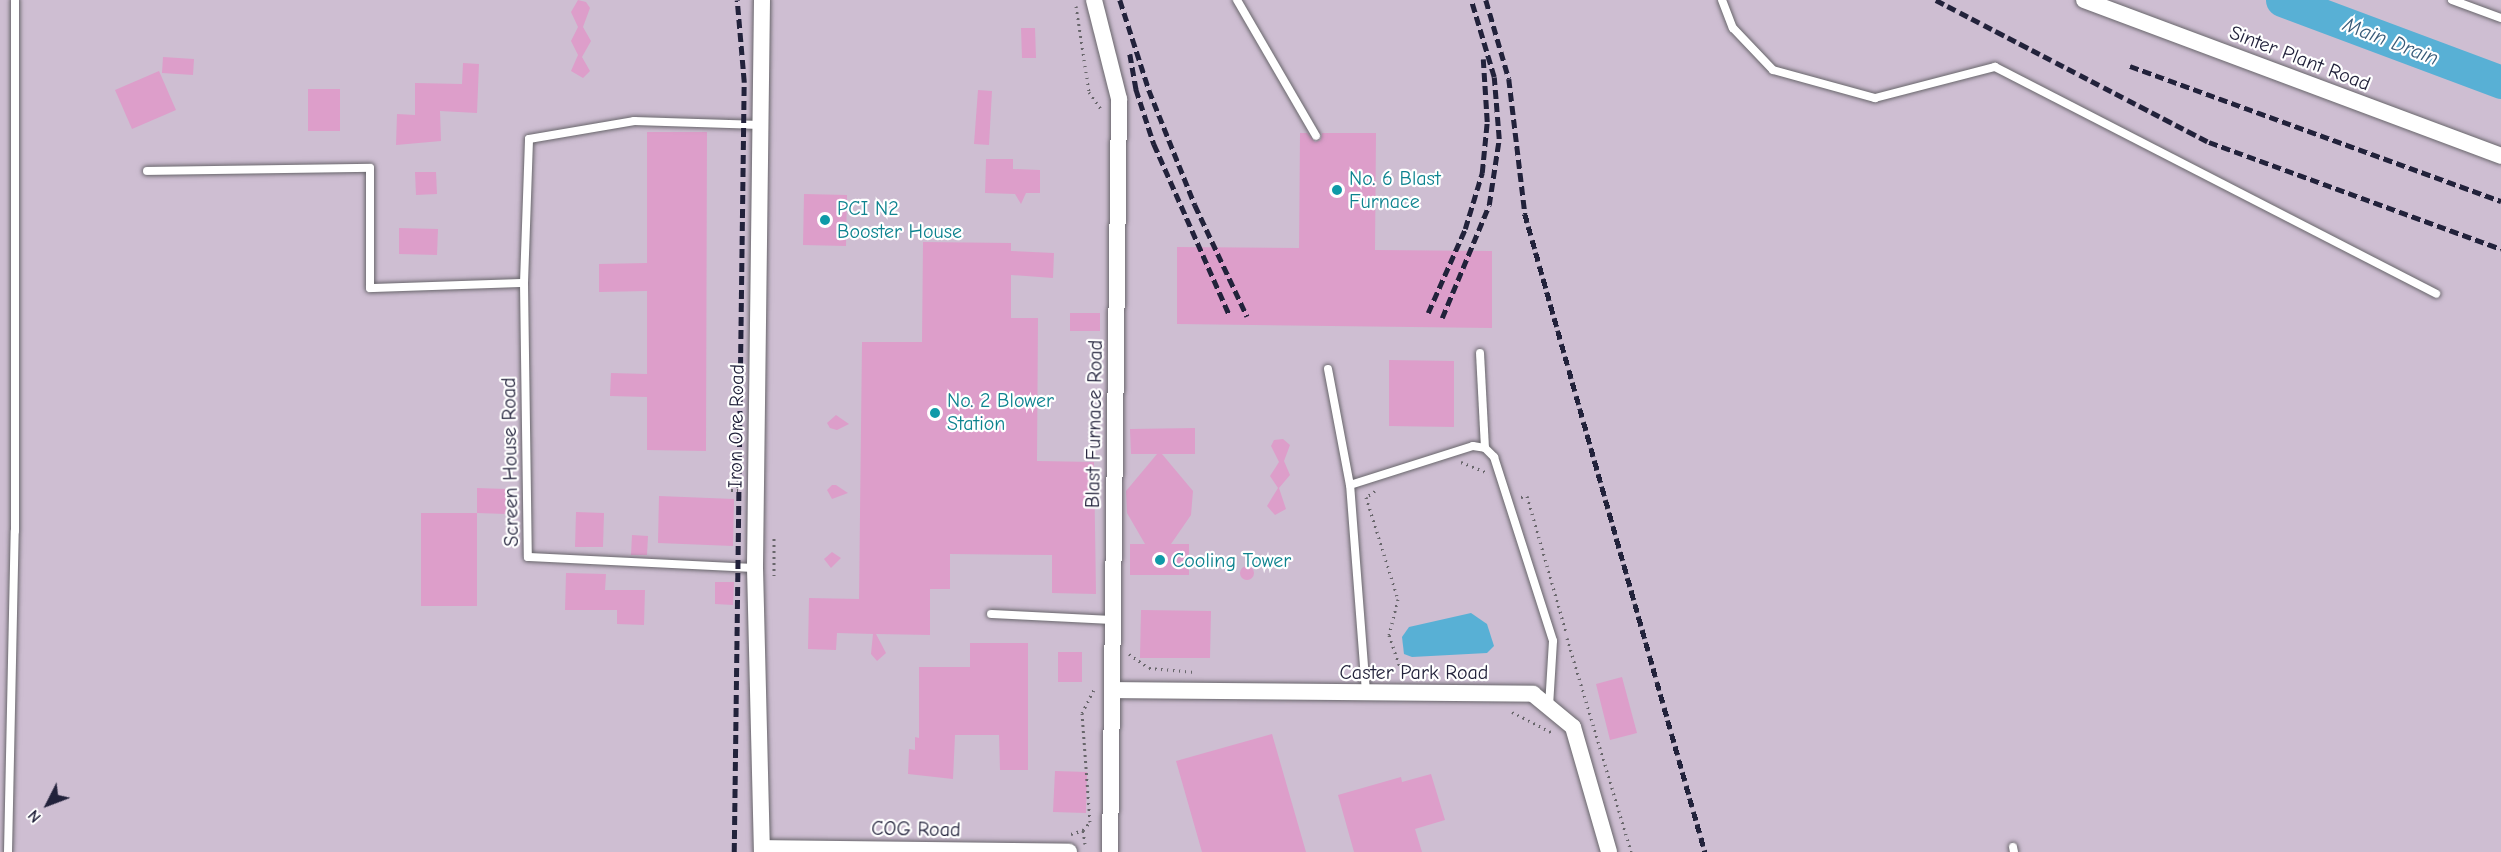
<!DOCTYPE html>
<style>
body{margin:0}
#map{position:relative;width:2501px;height:852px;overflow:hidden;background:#ebe3c3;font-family:"Comic Neue",sans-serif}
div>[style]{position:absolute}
.industrial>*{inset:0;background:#cebed2}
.water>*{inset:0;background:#58b0d5}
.river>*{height:33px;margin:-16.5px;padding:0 16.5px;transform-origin:16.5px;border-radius:16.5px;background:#58b0d5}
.building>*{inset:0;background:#dd9eca}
.round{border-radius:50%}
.path>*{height:3px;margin-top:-1.5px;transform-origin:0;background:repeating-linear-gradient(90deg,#68666b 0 1.5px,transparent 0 6px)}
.roads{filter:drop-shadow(0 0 2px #68666b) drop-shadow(0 0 2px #68666b)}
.lane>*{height:8px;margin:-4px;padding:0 4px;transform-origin:4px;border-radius:4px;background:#fff}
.street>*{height:16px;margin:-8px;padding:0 8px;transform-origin:8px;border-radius:8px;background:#fff}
.rail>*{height:4.5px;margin-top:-2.25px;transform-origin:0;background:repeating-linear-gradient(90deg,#22223b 0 9px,transparent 0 13.5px)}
.dots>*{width:16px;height:16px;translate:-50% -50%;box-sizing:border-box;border:3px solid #fff;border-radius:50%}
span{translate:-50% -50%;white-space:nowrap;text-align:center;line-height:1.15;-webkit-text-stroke:4.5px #fff;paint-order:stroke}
.street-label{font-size:20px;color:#22223b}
.culture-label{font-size:20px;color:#0d838f}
.left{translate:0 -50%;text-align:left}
.water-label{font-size:21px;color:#385b79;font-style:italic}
.north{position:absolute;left:18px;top:774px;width:60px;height:60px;-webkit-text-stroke:4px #fff;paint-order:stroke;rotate:228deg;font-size:16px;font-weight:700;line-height:24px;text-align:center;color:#22223b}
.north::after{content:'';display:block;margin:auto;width:21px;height:27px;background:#22223b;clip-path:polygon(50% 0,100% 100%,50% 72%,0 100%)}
</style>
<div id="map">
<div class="industrial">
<div style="clip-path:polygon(0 0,2501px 0,2501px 852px,0 852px)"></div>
</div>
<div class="water">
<div style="clip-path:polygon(1471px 613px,1487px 624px,1494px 646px,1487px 653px,1412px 657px,1404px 654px,1402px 637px,1409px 627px)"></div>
</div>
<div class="river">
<div style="left:2282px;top:0;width:234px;rotate:20.5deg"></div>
</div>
<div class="building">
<div style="clip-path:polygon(578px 0,586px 2px,590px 8px,583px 27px,591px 41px,582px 57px,590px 71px,583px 78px,571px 71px,578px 55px,571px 41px,578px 27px,571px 12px)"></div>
<div style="clip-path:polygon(1021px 28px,1035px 28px,1036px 58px,1022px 58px)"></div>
<div style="clip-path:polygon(163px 57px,194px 59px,193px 75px,162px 73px)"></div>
<div style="clip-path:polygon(463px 63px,479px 64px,477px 113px,440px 111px,441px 141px,396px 145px,397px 114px,415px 115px,415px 83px,462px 84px)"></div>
<div style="clip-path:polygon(159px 71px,176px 110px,132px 129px,115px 90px)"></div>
<div style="clip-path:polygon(308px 89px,340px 89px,340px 131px,308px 131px)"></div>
<div style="clip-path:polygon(978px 90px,992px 91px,989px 145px,974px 144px)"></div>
<div style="clip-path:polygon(647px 132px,707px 132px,706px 451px,647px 450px,647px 397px,610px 396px,611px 373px,647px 374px,647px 291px,599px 292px,599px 264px,647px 263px)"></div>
<div style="clip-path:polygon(1300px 133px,1307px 133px,1315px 142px,1321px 140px,1322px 133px,1376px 133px,1375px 250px,1492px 251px,1492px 328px,1177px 324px,1177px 247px,1299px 248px)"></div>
<div style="clip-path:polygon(986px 159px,1013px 159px,1013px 169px,1040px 170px,1040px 193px,1026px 193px,1021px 204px,1015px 194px,985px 193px)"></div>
<div style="clip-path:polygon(415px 172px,436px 172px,437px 194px,416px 195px)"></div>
<div style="clip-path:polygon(804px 194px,847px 195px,846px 246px,803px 245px)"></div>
<div style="clip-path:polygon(399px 228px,438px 229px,437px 255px,399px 254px)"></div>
<div style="clip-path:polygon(923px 242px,1011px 243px,1011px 251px,1054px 253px,1053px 278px,1011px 275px,1011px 318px,1038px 318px,1037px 461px,1094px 462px,1096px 594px,1052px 593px,1052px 555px,950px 554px,950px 589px,930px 589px,930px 635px,876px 634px,886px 653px,877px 661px,871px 654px,873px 634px,837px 633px,836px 650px,808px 649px,809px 598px,859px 599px,862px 342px,922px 342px)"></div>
<div style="clip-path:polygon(1070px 313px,1100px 313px,1100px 331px,1070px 331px)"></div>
<div style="clip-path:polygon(1389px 360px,1454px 361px,1454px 427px,1389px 426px)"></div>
<div style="clip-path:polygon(836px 415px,849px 424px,837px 430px,830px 428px,827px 423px)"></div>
<div style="clip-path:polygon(1195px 428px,1195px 454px,1162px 454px,1193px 491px,1191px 515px,1171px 544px,1189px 544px,1189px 575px,1130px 575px,1130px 544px,1145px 544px,1127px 513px,1126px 491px,1157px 454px,1131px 454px,1130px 429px)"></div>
<div style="clip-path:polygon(1283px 439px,1290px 445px,1284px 461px,1290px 475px,1279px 488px,1286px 509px,1275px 515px,1267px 506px,1278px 488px,1270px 476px,1279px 462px,1271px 446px,1274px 440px)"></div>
<div style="clip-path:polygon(832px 485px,836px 485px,848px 493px,832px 499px,827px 490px)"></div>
<div style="clip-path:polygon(477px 488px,506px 489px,506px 514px,477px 513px)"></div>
<div style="clip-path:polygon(659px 496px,734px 499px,733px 546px,658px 543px)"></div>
<div style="clip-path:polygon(576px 512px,604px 513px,603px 547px,575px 547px)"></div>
<div style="clip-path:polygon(421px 513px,477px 513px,477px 606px,421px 606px)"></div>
<div style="clip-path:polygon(632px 535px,648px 536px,647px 555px,631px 555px)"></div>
<div style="clip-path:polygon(832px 552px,841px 558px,831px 568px,824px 559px)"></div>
<div class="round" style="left:1240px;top:566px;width:14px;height:14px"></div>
<div style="clip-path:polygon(566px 573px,606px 574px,605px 590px,645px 590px,644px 625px,617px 624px,617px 610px,565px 610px)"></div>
<div style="clip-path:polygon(715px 582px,734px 582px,733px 605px,715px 604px)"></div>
<div style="clip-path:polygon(1141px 610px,1211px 611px,1210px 658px,1140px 658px)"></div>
<div style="clip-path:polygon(970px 643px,1028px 643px,1028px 770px,1000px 770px,999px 735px,955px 735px,953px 779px,908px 774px,909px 749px,915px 750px,915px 737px,919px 738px,919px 667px,970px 667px)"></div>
<div style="clip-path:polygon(1058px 652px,1082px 652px,1082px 682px,1058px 682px)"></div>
<div style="clip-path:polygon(1622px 677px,1637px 733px,1610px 740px,1596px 684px)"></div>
<div style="clip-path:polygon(1272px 734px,1306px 852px,1202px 852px,1176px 761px)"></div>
<div style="clip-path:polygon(1055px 771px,1087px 772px,1086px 813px,1053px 812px)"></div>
<div style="clip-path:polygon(1431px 774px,1445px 820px,1415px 829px,1422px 852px,1354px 852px,1338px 795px,1401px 777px,1402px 782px)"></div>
</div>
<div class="path">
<div style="left:1076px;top:6px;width:87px;rotate:81.4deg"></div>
<div style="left:1089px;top:92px;width:21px;rotate:55deg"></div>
<div style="left:1461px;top:462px;width:27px;rotate:22deg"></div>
<div style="left:731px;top:490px;width:7px"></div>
<div style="left:1375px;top:491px;width:11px;rotate:146deg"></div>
<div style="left:1366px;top:497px;width:107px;rotate:72.6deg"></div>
<div style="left:1398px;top:599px;width:37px;rotate:104deg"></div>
<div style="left:1389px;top:635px;width:34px;rotate:71deg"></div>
<div style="left:1400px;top:667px;width:22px;rotate:10deg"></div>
<div style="left:1422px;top:671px;width:6px;rotate:90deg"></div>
<div style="left:1521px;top:497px;width:6px;rotate:-9deg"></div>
<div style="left:1527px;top:496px;width:141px;rotate:74deg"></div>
<div style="left:774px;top:576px;width:39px;rotate:-90deg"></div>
<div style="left:1567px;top:638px;width:223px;rotate:73.3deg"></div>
<div style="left:1129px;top:654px;width:24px;rotate:35deg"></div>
<div style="left:1149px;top:668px;width:46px;rotate:5deg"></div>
<div style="left:1512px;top:712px;width:44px;rotate:27.1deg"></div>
<div style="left:1071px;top:834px;width:13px;rotate:-18deg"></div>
<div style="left:1085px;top:844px;width:14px;rotate:-98deg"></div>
<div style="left:1083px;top:830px;width:11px;rotate:-49deg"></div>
<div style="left:1090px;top:822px;width:109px;rotate:-94.2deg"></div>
<div style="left:1082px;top:713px;width:27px;rotate:-63deg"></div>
</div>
<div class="roads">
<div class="lane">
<div style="left:1237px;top:0;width:157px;rotate:59.8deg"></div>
<div style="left:1722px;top:0;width:30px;rotate:69deg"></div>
<div style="left:1733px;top:28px;width:58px;rotate:46.4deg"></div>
<div style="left:1773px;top:70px;width:106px;rotate:15.4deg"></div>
<div style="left:1875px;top:98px;width:124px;rotate:-14.5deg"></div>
<div style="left:1995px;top:67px;width:496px;rotate:27.2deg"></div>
<div style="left:2452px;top:0;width:52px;rotate:20.2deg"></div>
<div style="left:147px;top:171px;width:223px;rotate:-0.8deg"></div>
<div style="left:370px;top:168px;width:120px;rotate:90deg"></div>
<div style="left:370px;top:288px;width:154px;rotate:-1.9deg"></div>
<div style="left:524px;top:283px;width:274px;rotate:89.2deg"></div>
<div style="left:528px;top:557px;width:227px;rotate:2.8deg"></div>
<div style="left:524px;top:283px;width:144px;rotate:-88deg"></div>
<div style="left:529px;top:139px;width:107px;rotate:-9.7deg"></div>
<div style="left:634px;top:121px;width:127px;rotate:1.8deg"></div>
<div style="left:1480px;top:353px;width:95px;rotate:87deg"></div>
<div style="left:1328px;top:369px;width:118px;rotate:79.3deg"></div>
<div style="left:991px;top:614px;width:122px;rotate:2.8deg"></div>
<div style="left:1366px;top:692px;width:208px;rotate:-94.4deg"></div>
<div style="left:1350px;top:485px;width:129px;rotate:-17.6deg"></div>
<div style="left:1473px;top:446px;width:12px;rotate:9deg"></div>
<div style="left:1485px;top:448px;width:13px;rotate:45deg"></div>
<div style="left:1494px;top:457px;width:193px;rotate:72.2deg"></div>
<div style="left:1553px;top:641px;width:65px;rotate:93.5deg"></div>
<div style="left:2013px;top:847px;width:5px;rotate:79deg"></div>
<div style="left:8px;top:852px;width:321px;rotate:-88.8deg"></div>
<div style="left:15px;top:531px;width:531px;rotate:-90deg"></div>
</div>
<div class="street">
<div style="left:762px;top:0;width:568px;rotate:90.71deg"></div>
<div style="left:755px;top:568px;width:284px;rotate:88.6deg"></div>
<div style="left:1094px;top:0;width:102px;rotate:75.8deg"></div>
<div style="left:1119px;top:99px;width:753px;rotate:90.68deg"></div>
<div style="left:2084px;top:0;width:445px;rotate:20.5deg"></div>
<div style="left:1112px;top:690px;width:421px;rotate:0.5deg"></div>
<div style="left:1533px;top:694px;width:52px;rotate:39.5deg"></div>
<div style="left:1573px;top:727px;width:130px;rotate:73.9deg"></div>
<div style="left:762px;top:848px;width:307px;rotate:0.7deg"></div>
</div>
</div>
<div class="rail">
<div style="left:1120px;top:0;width:95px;rotate:72.1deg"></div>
<div style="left:1149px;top:90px;width:124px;rotate:68.2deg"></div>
<div style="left:1195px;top:205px;width:123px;rotate:64.9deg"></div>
<div style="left:1486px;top:0;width:82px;rotate:73.8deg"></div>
<div style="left:1509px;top:79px;width:136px;rotate:83.2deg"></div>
<div style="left:1525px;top:214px;width:663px;rotate:74.24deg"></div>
<div style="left:1936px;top:0;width:308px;rotate:27.5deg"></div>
<div style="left:2209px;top:142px;width:311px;rotate:20.1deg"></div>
<div style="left:1130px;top:54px;width:36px;rotate:80deg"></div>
<div style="left:1136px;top:89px;width:58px;rotate:71.9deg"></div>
<div style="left:1154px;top:144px;width:188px;rotate:66.2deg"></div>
<div style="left:2130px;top:66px;width:395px;rotate:20deg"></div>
<div style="left:1428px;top:313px;width:92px;rotate:-66.2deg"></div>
<div style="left:1465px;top:229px;width:59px;rotate:-73.1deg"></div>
<div style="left:1482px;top:173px;width:51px;rotate:-84.4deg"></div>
<div style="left:1487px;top:122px;width:63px;rotate:-93.6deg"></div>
<div style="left:1442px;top:318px;width:122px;rotate:-67.4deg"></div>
<div style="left:1489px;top:205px;width:67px;rotate:-81.4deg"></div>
<div style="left:1499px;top:139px;width:62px;rotate:-94.6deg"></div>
<div style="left:1494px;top:77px;width:80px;rotate:-106.6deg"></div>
<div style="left:734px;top:852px;width:770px;rotate:-89.26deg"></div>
<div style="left:744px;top:82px;width:82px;rotate:-94.9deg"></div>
</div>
<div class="dots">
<div style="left:1337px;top:190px;background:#0f9aa8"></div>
<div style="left:825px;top:220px;background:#0f9aa8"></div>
<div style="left:935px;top:413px;background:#0f9aa8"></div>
<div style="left:1160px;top:560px;background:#0f9aa8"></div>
</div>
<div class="street-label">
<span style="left:2300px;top:58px;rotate:21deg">Sinter Plant Road</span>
<span style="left:1094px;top:424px;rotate:-89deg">Blast Furnace Road</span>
<span style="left:736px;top:426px;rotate:-89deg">Iron Ore Road</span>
<span style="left:510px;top:462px;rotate:-91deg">Screen House Road</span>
<span style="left:1414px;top:672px">Caster Park Road</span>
<span style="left:916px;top:829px;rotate:1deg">COG Road</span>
</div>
<div class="culture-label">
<span class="left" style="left:1349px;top:190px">No. 6 Blast<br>Furnace</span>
<span class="left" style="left:837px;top:220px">PCI N2<br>Booster House</span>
<span class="left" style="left:947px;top:412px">No. 2 Blower<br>Station</span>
<span class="left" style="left:1172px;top:560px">Cooling Tower</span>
</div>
<div class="water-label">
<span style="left:2391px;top:41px;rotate:21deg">Main Drain</span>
</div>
<div class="north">N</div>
</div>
